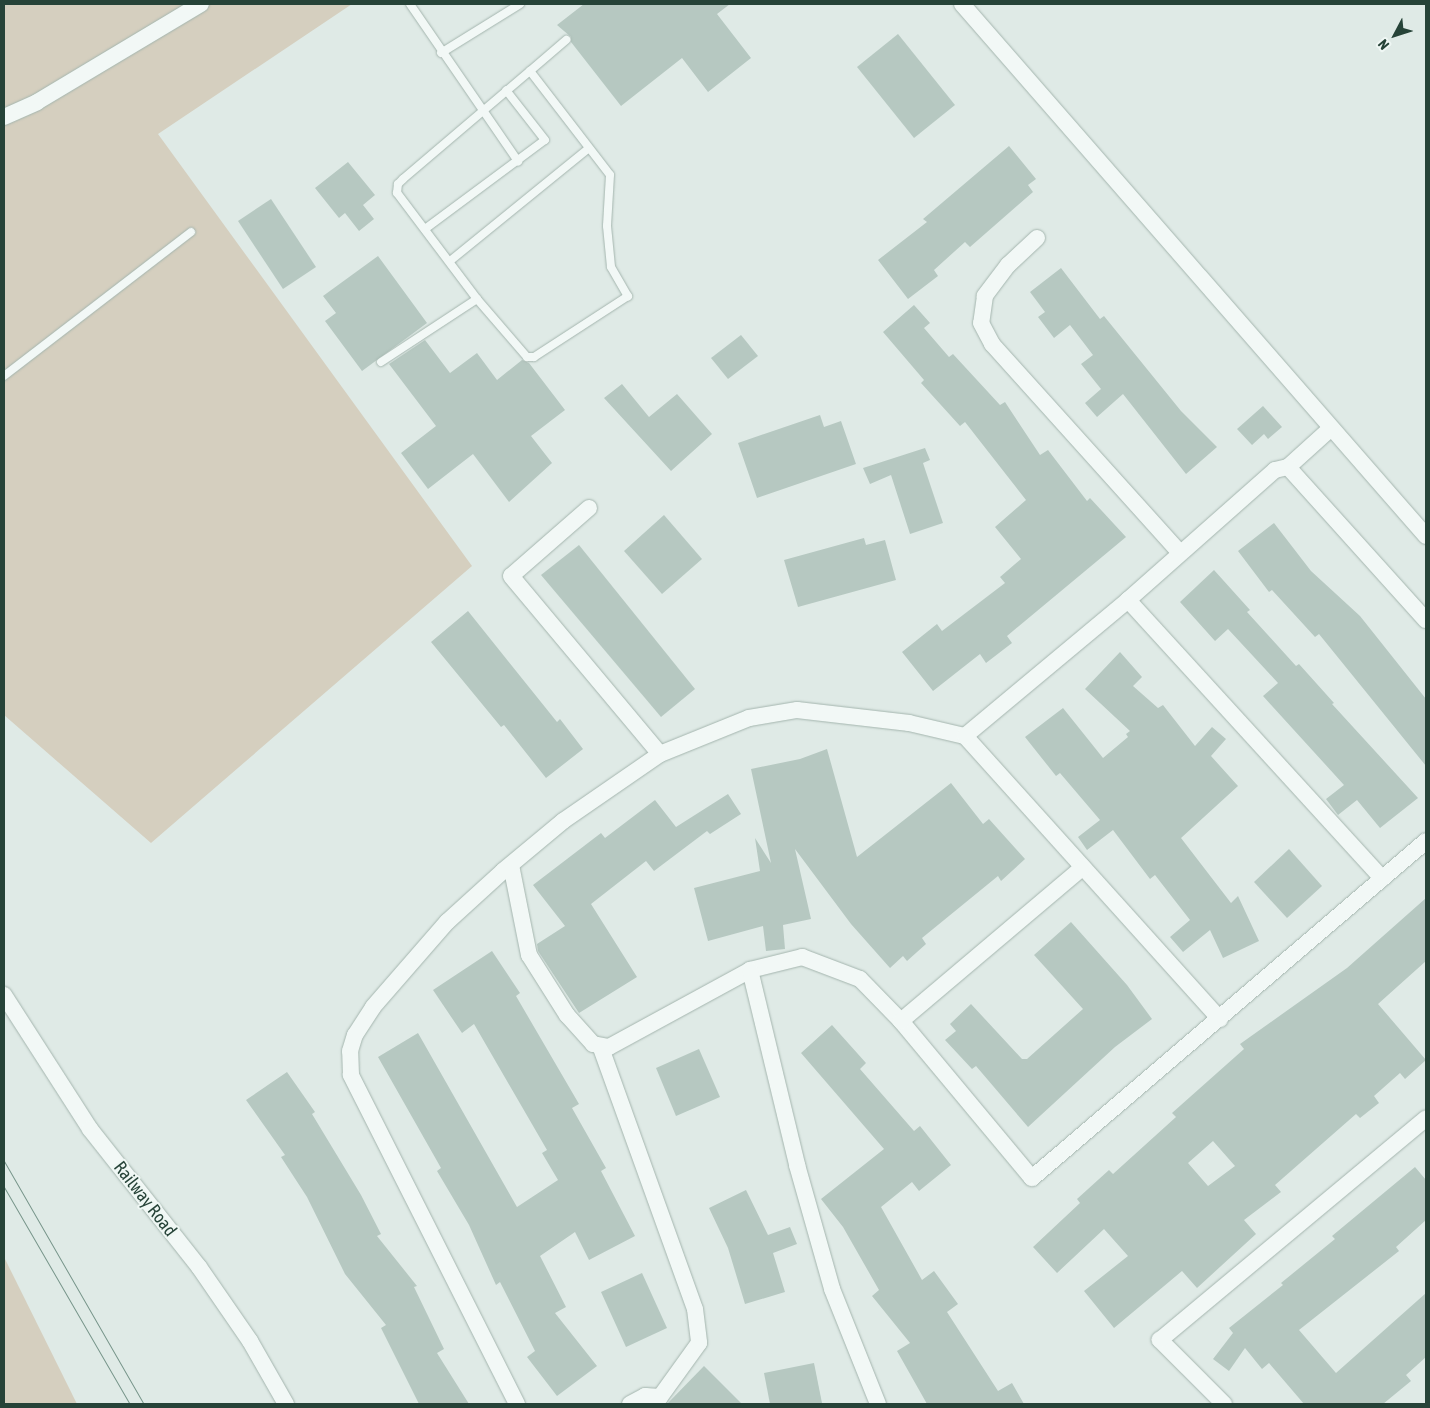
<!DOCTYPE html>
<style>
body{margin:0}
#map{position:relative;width:1430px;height:1408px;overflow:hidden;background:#dfeae6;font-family:"Asap Condensed",sans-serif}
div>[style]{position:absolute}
.green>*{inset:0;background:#d5cfbf}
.building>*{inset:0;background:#b6c8c1}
.roads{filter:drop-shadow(0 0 1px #a4b5ae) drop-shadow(0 0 1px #a4b5ae)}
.lane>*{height:8px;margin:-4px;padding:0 4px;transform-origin:4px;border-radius:4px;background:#f2f8f6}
.street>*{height:16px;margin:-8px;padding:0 8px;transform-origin:8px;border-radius:8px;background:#f2f8f6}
.tram>*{height:1px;margin:-0.5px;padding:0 0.5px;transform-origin:0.5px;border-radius:0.5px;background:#77958a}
span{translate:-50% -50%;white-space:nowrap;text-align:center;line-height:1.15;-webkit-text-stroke:4px #eff7f4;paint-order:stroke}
.street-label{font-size:18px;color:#264338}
.frame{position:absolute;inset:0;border:5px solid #264338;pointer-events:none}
.north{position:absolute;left:1370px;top:10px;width:50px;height:50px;-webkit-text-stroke:4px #eff7f4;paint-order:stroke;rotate:230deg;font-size:14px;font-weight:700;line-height:20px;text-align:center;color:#264338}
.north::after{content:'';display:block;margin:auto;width:18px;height:22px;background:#264338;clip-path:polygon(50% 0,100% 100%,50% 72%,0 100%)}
</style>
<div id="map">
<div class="green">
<div style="clip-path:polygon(4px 4px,352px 4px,158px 134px,472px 566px,151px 843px,4px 715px)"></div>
<div style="clip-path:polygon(4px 1257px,77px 1404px,4px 1404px)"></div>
</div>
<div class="building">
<div style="clip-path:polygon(584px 4px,730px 4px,717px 14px,751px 58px,708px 92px,682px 58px,621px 106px,571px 42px,571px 37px,557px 25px)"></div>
<div style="clip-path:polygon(898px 34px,955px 105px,914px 138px,857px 67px)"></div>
<div style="clip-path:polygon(1009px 146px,1036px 179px,1028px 185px,1033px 192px,970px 247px,965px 242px,934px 270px,938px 276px,908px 299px,878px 260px,927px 222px,923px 219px)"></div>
<div style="clip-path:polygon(348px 162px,375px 195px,363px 205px,374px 219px,359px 231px,345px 213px,339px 218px,315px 188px)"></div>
<div style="clip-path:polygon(271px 199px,316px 267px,283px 289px,238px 221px)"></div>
<div style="clip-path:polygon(378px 256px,427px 323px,362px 371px,325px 321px,336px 313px,323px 296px)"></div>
<div style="clip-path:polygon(1061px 268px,1100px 319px,1104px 316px,1181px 411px,1217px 447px,1186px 474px,1123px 394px,1097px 417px,1085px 403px,1101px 389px,1081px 364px,1093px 355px,1070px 325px,1054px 338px,1038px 317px,1045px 312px,1030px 292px)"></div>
<div style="clip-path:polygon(914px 305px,930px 323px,924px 328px,949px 357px,953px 354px,1000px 405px,1005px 402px,1040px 455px,1048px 450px,1087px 501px,1090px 498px,1126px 537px,1007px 636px,1012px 643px,986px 663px,980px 654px,933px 691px,902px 652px,937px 624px,942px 631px,1005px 583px,1000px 577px,1021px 559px,995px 527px,1026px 500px,965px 422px,960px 426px,921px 383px,924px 380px,883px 332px)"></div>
<div style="clip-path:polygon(741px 335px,758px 356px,728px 379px,711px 358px)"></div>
<div style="clip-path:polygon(425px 340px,450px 373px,477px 353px,497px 380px,522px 360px,529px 363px,565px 410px,531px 436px,552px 463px,509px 502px,473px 454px,428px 489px,401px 453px,436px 426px,389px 364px)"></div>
<div style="clip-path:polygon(622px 384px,649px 417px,677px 394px,712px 434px,671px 471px,604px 398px)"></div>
<div style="clip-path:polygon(1263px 406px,1282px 427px,1268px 439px,1264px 434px,1252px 445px,1237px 429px)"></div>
<div style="clip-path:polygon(820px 415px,824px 427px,841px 421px,856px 464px,757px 498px,738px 443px)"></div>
<div style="clip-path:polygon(925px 448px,930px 460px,923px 463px,943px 523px,910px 534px,891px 475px,870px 484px,863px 468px)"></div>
<div style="clip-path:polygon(664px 515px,702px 559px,662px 594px,624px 551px)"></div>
<div style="clip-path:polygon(1274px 523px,1311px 571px,1360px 616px,1426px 699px,1426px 766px,1319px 634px,1315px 637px,1272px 590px,1269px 592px,1238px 551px)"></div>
<div style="clip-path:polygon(864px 538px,866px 545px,885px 540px,896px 580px,798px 607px,784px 560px)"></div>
<div style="clip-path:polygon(579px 545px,695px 689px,661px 717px,541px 575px)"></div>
<div style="clip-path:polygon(1214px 570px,1250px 610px,1247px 612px,1296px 666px,1299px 664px,1334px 703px,1332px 704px,1418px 798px,1380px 828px,1357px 800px,1338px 815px,1326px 799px,1344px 785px,1263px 696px,1278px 683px,1228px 629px,1215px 641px,1180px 602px)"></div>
<div style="clip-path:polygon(468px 611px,557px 722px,560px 719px,583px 749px,546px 778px,504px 725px,501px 727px,431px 642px)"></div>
<div style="clip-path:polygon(1120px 652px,1142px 677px,1133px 686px,1158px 708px,1163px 705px,1195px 746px,1212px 727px,1226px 739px,1211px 756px,1238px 786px,1181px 838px,1231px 903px,1238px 896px,1259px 941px,1223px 958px,1210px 930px,1183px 952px,1170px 937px,1190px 920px,1155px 875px,1150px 879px,1113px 830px,1087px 850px,1078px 837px,1100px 820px,1060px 773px,1056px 776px,1025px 737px,1063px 708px,1103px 758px,1128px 737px,1126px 734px,1130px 731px,1085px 689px)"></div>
<div style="clip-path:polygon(827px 749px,857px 857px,951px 783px,983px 824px,989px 819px,1025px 859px,1001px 881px,998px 876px,922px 938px,926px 944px,907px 961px,903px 956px,890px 968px,851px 924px,795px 849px,811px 919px,783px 925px,785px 949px,766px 951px,763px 926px,708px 941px,694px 888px,760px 871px,755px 838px,771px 863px,751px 769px,800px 759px)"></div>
<div style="clip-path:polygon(728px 794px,741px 814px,710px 834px,707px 831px,654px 871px,646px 861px,591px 904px,637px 977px,579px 1013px,538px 951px,537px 944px,565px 926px,533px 885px,601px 833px,605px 838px,655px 800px,676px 827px)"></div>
<div style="clip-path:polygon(1289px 849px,1322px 886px,1287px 918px,1254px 882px)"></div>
<div style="clip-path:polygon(evenodd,1426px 898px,1426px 961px,1378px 1004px,1426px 1060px,1405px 1079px,1400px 1073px,1374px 1096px,1379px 1103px,1360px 1118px,1356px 1114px,1275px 1185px,1281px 1192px,1244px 1220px,1256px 1234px,1197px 1288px,1182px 1271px,1114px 1328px,1084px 1291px,1128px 1256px,1104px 1229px,1057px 1273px,1033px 1247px,1080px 1203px,1077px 1199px,1109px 1170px,1113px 1174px,1176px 1117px,1172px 1113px,1244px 1049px,1240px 1044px,1347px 968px,1426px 898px,1213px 1141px,1235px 1166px,1208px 1186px,1188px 1163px,1213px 1141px)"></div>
<div style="clip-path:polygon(1071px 922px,1127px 985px,1152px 1019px,1115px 1047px,1028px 1127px,976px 1066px,972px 1069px,945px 1040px,956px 1031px,950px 1024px,971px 1004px,1022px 1059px,1027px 1059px,1083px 1009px,1034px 955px)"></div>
<div style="clip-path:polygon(492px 951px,520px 993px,516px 996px,579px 1104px,572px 1108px,606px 1168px,601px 1171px,635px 1236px,589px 1260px,575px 1232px,540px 1256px,566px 1307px,555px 1313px,597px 1366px,557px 1396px,527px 1357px,535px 1351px,500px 1282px,496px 1285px,469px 1225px,437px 1171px,441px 1168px,378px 1057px,418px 1033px,517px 1207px,558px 1180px,542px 1153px,547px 1150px,474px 1024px,462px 1033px,433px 990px)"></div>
<div style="clip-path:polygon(832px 1025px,866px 1063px,860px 1069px,914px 1131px,920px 1126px,951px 1165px,919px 1191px,912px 1182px,881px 1207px,922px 1280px,934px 1271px,958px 1304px,947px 1312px,998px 1391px,1012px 1383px,1024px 1404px,927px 1404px,897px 1351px,910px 1343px,872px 1296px,879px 1290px,843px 1227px,821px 1199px,884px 1149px,801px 1053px)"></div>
<div style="clip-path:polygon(699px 1049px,720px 1097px,676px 1116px,656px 1068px)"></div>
<div style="clip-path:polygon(287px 1072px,315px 1112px,312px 1114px,361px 1195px,381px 1234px,377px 1236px,417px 1286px,414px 1287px,444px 1349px,437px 1353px,469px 1404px,419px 1404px,381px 1328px,386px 1325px,345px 1274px,307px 1197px,281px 1157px,285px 1155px,246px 1100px)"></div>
<div style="clip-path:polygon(1415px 1167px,1426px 1180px,1426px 1220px,1396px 1247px,1399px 1251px,1299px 1330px,1336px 1373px,1426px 1293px,1426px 1357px,1406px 1375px,1411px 1381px,1383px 1404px,1304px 1404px,1269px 1363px,1262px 1369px,1245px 1348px,1229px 1371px,1213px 1359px,1233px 1333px,1229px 1328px,1283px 1285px,1281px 1283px,1335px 1239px,1332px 1236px)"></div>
<div style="clip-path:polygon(746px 1190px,768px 1235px,790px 1227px,797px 1244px,773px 1253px,785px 1292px,745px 1304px,728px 1248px,709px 1208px)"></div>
<div style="clip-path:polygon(642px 1273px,667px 1328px,626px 1347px,601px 1292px)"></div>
<div style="clip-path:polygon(814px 1363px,822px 1403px,770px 1404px,764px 1373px)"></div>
<div style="clip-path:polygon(704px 1366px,742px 1404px,667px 1404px)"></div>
</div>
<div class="roads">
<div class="lane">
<div style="left:410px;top:4px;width:191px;rotate:55.5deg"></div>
<div style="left:441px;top:53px;width:93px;rotate:-31.8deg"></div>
<div style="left:530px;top:71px;width:131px;rotate:52.4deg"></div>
<div style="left:610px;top:175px;width:51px;rotate:93.4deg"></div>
<div style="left:607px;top:226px;width:41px;rotate:84.4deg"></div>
<div style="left:611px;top:267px;width:34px;rotate:60deg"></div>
<div style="left:628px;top:296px;width:112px;rotate:147deg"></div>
<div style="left:534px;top:357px;width:7px;rotate:180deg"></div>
<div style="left:527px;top:357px;width:77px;rotate:-130.8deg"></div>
<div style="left:477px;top:299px;width:133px;rotate:-127deg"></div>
<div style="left:397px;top:193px;width:9px;rotate:-84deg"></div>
<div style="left:398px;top:184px;width:7px;rotate:-45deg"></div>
<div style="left:403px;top:179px;width:167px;rotate:-40.4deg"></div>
<div style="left:530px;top:71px;width:48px;rotate:-40.7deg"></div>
<div style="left:425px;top:229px;width:149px;rotate:-36.6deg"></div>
<div style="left:545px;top:140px;width:63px;rotate:-128deg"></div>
<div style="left:450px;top:261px;width:178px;rotate:-39.1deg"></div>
<div style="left:381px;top:362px;width:115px;rotate:-33.3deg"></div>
<div style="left:4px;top:376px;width:236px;rotate:-37.6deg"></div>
</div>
<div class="street">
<div style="left:962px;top:4px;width:706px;rotate:48.91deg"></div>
<div style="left:4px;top:117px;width:36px;rotate:-24deg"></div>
<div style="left:37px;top:102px;width:191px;rotate:-30.9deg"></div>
<div style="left:1037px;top:238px;width:40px;rotate:137deg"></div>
<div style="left:1008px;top:265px;width:39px;rotate:127deg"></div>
<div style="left:985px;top:296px;width:27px;rotate:98deg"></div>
<div style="left:981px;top:323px;width:24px;rotate:62deg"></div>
<div style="left:992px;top:344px;width:280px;rotate:48deg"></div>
<div style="left:1288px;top:467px;width:57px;rotate:-42.1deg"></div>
<div style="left:589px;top:508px;width:103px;rotate:138.9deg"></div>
<div style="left:511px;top:576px;width:232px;rotate:50.1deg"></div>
<div style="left:1128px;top:600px;width:377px;rotate:47.6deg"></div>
<div style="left:965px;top:736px;width:381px;rotate:48deg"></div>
<div style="left:511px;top:865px;width:92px;rotate:78.7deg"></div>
<div style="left:529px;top:955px;width:71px;rotate:57.7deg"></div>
<div style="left:567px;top:1015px;width:39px;rotate:48deg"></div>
<div style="left:593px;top:1044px;width:16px;rotate:11deg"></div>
<div style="left:609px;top:1047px;width:161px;rotate:-28.6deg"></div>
<div style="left:750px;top:970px;width:54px;rotate:-14deg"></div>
<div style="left:802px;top:957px;width:62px;rotate:20.8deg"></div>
<div style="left:860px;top:979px;width:59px;rotate:45.7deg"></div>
<div style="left:901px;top:1021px;width:204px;rotate:50.2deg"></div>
<div style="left:1032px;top:1178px;width:518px;rotate:-40.54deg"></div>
<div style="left:750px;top:970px;width:201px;rotate:76.4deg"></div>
<div style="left:797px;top:1165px;width:129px;rotate:74.2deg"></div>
<div style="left:832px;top:1289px;width:124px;rotate:68.2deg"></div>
<div style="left:4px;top:995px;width:159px;rotate:57.3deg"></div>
<div style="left:90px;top:1129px;width:176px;rotate:51.7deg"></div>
<div style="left:199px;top:1267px;width:90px;rotate:55.4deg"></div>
<div style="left:250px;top:1341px;width:73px;rotate:60.3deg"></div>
<div style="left:901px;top:1021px;width:238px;rotate:-40.2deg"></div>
<div style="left:601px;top:1048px;width:277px;rotate:70.2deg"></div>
<div style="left:695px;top:1309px;width:34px;rotate:83deg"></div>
<div style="left:699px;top:1343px;width:67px;rotate:125.8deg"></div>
<div style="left:517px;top:1404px;width:369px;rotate:-116.8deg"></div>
<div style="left:351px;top:1075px;width:24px;rotate:-92deg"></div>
<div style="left:350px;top:1051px;width:17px;rotate:-73deg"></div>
<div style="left:355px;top:1035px;width:33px;rotate:-57deg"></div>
<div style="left:373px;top:1007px;width:113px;rotate:-49deg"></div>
<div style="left:447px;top:922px;width:76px;rotate:-42.3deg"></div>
<div style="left:503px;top:871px;width:78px;rotate:-39.8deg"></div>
<div style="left:563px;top:821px;width:118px;rotate:-34.6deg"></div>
<div style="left:660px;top:754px;width:96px;rotate:-22deg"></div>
<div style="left:749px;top:718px;width:49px;rotate:-9.5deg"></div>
<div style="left:797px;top:710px;width:113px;rotate:6.6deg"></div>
<div style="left:909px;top:723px;width:57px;rotate:13.1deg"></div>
<div style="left:965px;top:736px;width:212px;rotate:-39.8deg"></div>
<div style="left:1128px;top:600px;width:196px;rotate:-41.5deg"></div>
<div style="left:1275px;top:470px;width:13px;rotate:-13deg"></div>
<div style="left:1288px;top:467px;width:206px;rotate:48deg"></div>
<div style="left:630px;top:1404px;width:17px;rotate:-28deg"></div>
<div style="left:645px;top:1396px;width:15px;rotate:4deg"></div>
<div style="left:1224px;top:1404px;width:91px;rotate:-135deg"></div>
<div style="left:1160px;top:1340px;width:346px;rotate:-39.8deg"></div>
</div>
</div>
<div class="tram">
<div style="left:4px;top:1161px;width:280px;rotate:60.1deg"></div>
<div style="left:4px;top:1187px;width:251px;rotate:59.9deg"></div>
</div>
<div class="street-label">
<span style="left:145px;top:1199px;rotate:52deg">Railway Road</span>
</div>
<div class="frame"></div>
<div class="north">N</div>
</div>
